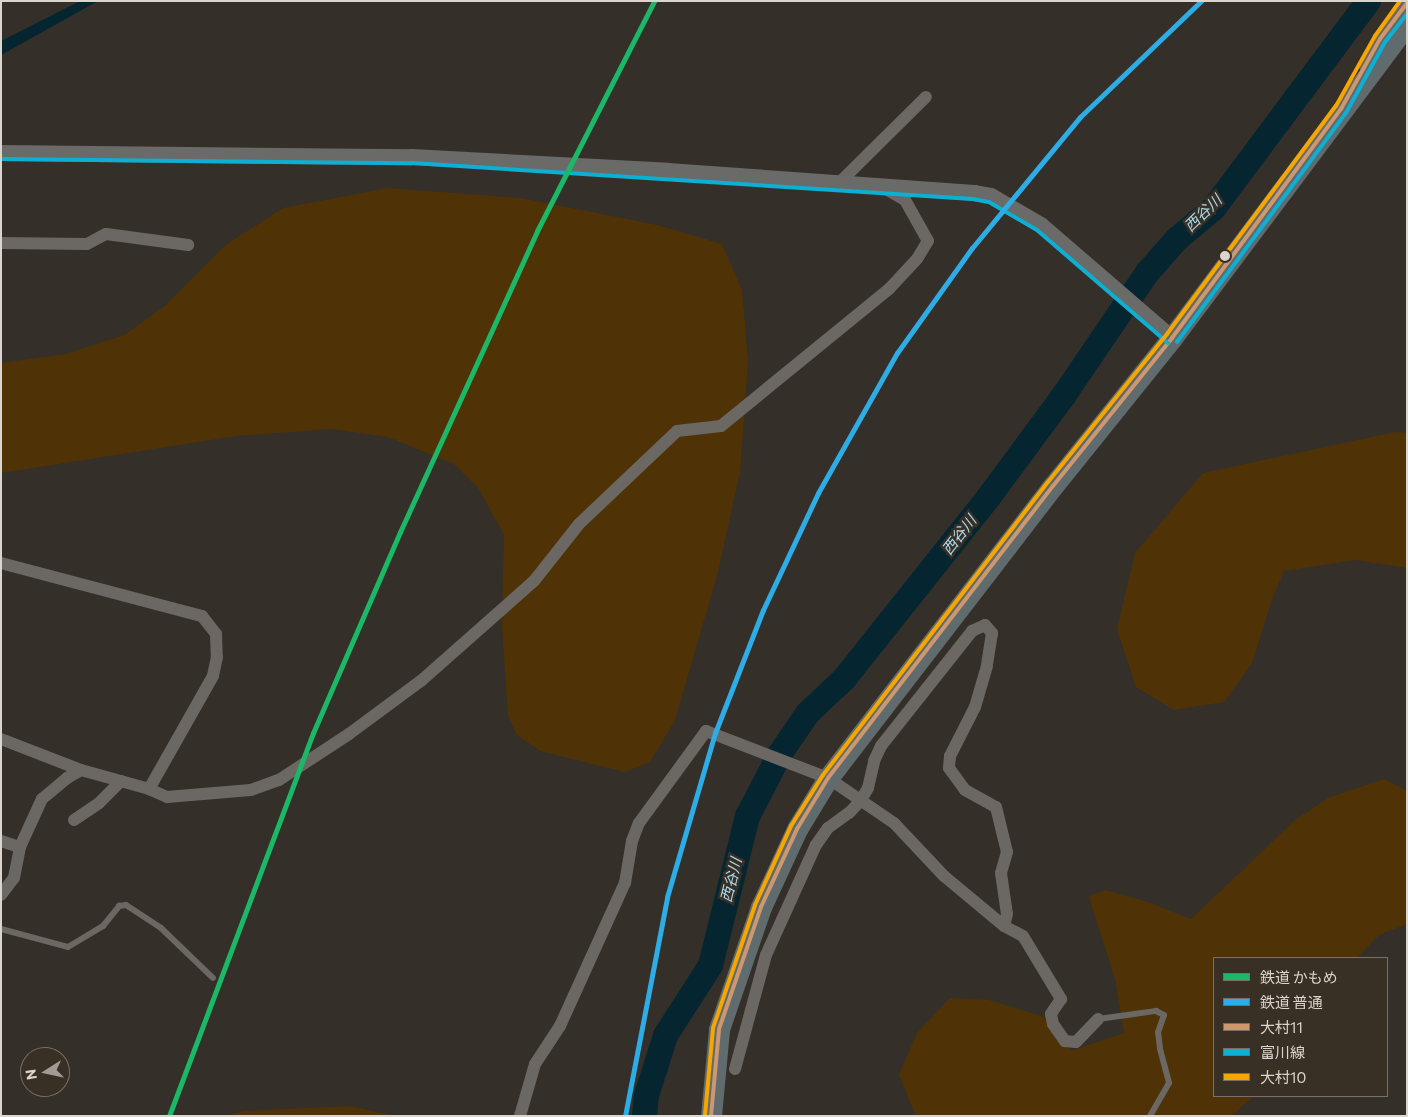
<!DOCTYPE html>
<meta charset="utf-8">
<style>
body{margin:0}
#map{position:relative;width:1408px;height:1117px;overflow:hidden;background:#342f29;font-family:Commissioner,"Noto Sans JP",sans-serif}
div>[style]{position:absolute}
.green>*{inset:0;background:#4f3306}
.water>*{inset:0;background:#052631}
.river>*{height:25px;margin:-12.5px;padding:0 12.5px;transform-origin:12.5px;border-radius:12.5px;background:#052631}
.lane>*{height:6px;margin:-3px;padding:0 3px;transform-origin:3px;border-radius:3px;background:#6b6763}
.street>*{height:12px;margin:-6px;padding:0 6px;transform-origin:6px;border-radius:6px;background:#6b6763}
.secondary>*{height:16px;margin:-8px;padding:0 8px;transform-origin:8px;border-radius:8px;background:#6a6a68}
.highway>*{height:21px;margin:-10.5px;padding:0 10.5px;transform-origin:10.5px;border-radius:10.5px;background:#606b6d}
.bus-1>*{height:4px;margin:-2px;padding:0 2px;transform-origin:2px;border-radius:2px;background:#cd976f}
.bus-2>*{height:4px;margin:-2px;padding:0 2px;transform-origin:2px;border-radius:2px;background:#0dafd3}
.bus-3>*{height:4px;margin:-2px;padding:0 2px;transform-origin:2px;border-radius:2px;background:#f7a600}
.rail-1>*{height:5px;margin:-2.5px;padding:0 2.5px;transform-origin:2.5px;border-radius:2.5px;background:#1ab867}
.rail-2>*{height:5px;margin:-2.5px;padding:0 2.5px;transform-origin:2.5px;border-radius:2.5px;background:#2dace6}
.dots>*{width:14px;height:14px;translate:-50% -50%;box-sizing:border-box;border:2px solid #382f25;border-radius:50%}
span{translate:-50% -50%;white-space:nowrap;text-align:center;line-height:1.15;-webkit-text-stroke:5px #382f25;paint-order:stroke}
.water-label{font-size:15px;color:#a9dbf1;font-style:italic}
.frame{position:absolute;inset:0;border:2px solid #dbd5ce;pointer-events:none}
.legend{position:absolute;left:1213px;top:957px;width:175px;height:140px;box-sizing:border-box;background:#382f25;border:1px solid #797169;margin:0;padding:6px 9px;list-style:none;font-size:15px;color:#dbd5ce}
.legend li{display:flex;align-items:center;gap:10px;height:25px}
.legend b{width:25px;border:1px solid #797169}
.north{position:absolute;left:20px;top:1047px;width:50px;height:50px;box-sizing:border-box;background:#382f25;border:1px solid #797169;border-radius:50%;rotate:260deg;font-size:14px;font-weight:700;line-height:20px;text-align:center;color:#dbd5ce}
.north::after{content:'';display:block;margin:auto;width:18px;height:22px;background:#a19b94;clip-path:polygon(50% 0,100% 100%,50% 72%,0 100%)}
</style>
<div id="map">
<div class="green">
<div style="clip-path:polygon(388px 188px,521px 198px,657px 225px,722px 244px,742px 290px,748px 362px,740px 472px,718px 572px,675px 720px,650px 762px,625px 772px,540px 751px,517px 735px,508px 716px,502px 626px,504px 535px,479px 489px,454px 464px,388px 437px,331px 429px,236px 436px,1px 473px,1px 363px,66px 354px,124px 335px,166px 305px,227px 244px,283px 208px)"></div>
<div style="clip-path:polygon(1395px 432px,1407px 433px,1407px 568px,1356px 560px,1284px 571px,1272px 599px,1252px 663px,1224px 702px,1174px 710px,1136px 687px,1117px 629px,1135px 553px,1203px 473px)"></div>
<div style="clip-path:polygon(1384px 779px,1407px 791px,1407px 924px,1379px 935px,1357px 958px,1214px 958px,1214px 1096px,1254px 1096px,1231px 1116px,916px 1116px,899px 1075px,917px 1033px,950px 998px,989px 1000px,1044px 1017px,1071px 1051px,1124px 1033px,1115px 979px,1089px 897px,1105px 890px,1145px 901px,1191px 919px,1295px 820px,1330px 797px)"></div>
<div style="clip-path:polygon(350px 1106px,395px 1116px,225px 1116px,243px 1111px)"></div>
</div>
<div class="water">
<div style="clip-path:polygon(80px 1px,98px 1px,1px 55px,1px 41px)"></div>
</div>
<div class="river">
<div style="left:644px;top:1116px;width:21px;rotate:-85deg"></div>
<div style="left:646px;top:1095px;width:63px;rotate:-72.4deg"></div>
<div style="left:665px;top:1035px;width:83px;rotate:-57.3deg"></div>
<div style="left:710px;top:965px;width:154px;rotate:-76.1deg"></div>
<div style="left:747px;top:816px;width:70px;rotate:-62.7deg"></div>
<div style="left:779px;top:754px;width:50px;rotate:-55.7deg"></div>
<div style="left:807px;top:713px;width:51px;rotate:-43.4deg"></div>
<div style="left:844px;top:678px;width:231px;rotate:-51.5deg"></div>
<div style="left:988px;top:497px;width:128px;rotate:-53.6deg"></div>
<div style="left:1064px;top:394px;width:148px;rotate:-55.8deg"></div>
<div style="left:1147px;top:272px;width:44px;rotate:-48.7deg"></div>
<div style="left:1176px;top:239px;width:48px;rotate:-40deg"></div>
<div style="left:1213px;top:208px;width:259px;rotate:-53.2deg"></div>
</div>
<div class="lane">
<div style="left:1px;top:929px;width:69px;rotate:15deg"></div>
<div style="left:68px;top:947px;width:41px;rotate:-31deg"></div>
<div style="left:103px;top:926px;width:26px;rotate:-51deg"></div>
<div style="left:119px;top:906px;width:7px;rotate:-8deg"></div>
<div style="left:126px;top:905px;width:42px;rotate:33.3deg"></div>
<div style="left:161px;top:928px;width:72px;rotate:43.9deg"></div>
<div style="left:1098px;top:1019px;width:59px;rotate:-7.9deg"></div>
<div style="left:1156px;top:1011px;width:9px;rotate:27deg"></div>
<div style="left:1164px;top:1015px;width:18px;rotate:109deg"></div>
<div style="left:1158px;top:1032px;width:17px;rotate:83deg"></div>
<div style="left:1160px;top:1049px;width:35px;rotate:75deg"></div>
<div style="left:1169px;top:1083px;width:38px;rotate:120deg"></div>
</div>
<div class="street">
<div style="left:1365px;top:66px;width:31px;rotate:-61deg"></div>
<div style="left:1380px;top:39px;width:45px;rotate:-53.1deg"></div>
<div style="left:837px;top:185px;width:125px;rotate:-44.7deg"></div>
<div style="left:1px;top:243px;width:86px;rotate:0.7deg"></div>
<div style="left:87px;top:244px;width:21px;rotate:-28deg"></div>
<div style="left:106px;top:234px;width:83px;rotate:7.6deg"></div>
<div style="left:1px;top:563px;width:208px;rotate:14.8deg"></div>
<div style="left:202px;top:616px;width:23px;rotate:52deg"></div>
<div style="left:216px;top:634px;width:23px;rotate:88deg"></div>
<div style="left:217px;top:657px;width:19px;rotate:102deg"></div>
<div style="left:213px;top:676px;width:130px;rotate:119.5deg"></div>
<div style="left:1px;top:739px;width:86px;rotate:21.2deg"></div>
<div style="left:74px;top:820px;width:30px;rotate:-34deg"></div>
<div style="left:99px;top:803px;width:31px;rotate:-45deg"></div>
<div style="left:1px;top:841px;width:20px;rotate:18deg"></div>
<div style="left:1px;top:895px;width:21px;rotate:-53deg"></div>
<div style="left:14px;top:878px;width:32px;rotate:-79deg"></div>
<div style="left:20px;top:847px;width:53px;rotate:-65.4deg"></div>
<div style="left:42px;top:799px;width:33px;rotate:-40deg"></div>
<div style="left:67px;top:778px;width:16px;rotate:-30deg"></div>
<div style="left:81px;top:770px;width:71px;rotate:15.6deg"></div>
<div style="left:149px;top:789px;width:20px;rotate:24deg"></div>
<div style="left:167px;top:797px;width:84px;rotate:-4.8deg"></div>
<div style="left:251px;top:790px;width:30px;rotate:-20deg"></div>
<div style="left:279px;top:780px;width:84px;rotate:-33.3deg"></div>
<div style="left:349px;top:734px;width:91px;rotate:-36.5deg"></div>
<div style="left:422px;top:680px;width:149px;rotate:-41.5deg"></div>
<div style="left:534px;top:581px;width:73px;rotate:-51.7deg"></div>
<div style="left:579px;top:524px;width:135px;rotate:-43.5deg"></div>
<div style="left:677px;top:431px;width:44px;rotate:-6.5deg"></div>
<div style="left:721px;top:426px;width:217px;rotate:-39.2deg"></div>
<div style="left:889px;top:289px;width:41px;rotate:-47deg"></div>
<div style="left:917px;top:259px;width:21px;rotate:-59deg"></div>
<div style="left:928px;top:241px;width:47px;rotate:-119.3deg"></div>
<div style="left:905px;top:200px;width:22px;rotate:-150deg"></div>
<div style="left:735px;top:1069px;width:118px;rotate:-74.8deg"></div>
<div style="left:766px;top:955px;width:121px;rotate:-65.6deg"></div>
<div style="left:816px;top:845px;width:21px;rotate:-55deg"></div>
<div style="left:828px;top:828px;width:26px;rotate:-36deg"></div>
<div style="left:849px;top:813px;width:18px;rotate:-47deg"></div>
<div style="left:861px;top:800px;width:14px;rotate:-60deg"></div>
<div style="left:868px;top:788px;width:28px;rotate:-77deg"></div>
<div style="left:874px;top:761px;width:17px;rotate:-65deg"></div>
<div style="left:881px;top:746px;width:147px;rotate:-51.6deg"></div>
<div style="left:972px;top:631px;width:14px;rotate:-25deg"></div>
<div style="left:985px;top:625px;width:11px;rotate:49deg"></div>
<div style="left:992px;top:633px;width:33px;rotate:99deg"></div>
<div style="left:987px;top:666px;width:43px;rotate:106.3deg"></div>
<div style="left:975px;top:707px;width:55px;rotate:117deg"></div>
<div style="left:950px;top:756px;width:12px;rotate:95deg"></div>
<div style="left:949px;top:768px;width:27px;rotate:54deg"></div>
<div style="left:965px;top:790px;width:35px;rotate:29deg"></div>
<div style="left:996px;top:807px;width:46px;rotate:76.3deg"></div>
<div style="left:1007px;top:852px;width:22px;rotate:106deg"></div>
<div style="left:1001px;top:873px;width:41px;rotate:81.7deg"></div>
<div style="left:1007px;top:914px;width:12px;rotate:104deg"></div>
<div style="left:1004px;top:926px;width:21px;rotate:28deg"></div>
<div style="left:1023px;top:936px;width:74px;rotate:58.9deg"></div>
<div style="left:1061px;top:999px;width:18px;rotate:124deg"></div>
<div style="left:1051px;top:1014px;width:10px;rotate:79deg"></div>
<div style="left:1053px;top:1024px;width:21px;rotate:55deg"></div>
<div style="left:1065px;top:1041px;width:11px;rotate:5deg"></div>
<div style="left:1076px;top:1042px;width:32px;rotate:-46deg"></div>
<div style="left:520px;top:1116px;width:54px;rotate:-73.9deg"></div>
<div style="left:535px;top:1064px;width:45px;rotate:-56.7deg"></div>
<div style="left:560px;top:1026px;width:157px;rotate:-65.6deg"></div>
<div style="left:625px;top:883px;width:43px;rotate:-80.5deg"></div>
<div style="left:632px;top:841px;width:19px;rotate:-69deg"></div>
<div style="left:639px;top:823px;width:114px;rotate:-53.9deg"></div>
<div style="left:706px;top:731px;width:131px;rotate:21.1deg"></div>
<div style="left:828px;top:778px;width:80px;rotate:34.3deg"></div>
<div style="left:894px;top:823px;width:73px;rotate:46.7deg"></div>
<div style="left:944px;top:876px;width:78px;rotate:39.8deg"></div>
</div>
<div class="secondary">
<div style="left:1px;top:153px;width:411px;rotate:0.6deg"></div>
<div style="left:412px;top:157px;width:256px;rotate:3.1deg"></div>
<div style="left:668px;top:171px;width:307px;rotate:4.1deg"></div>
<div style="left:974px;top:193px;width:17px;rotate:10deg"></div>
<div style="left:991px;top:196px;width:58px;rotate:30.1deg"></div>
<div style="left:1041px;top:225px;width:173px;rotate:40.8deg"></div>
</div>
<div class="highway">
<div style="left:711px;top:1116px;width:87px;rotate:-84.7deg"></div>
<div style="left:719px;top:1029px;width:129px;rotate:-71deg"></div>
<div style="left:761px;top:907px;width:86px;rotate:-65.2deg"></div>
<div style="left:797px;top:829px;width:60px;rotate:-58.7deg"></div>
<div style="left:828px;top:778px;width:369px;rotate:-52.4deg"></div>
<div style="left:1053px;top:486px;width:190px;rotate:-51.2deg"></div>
<div style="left:1172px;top:338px;width:392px;rotate:-53.2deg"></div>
</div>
<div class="bus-1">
<div style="left:711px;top:1116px;width:87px;rotate:-84.7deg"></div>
<div style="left:719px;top:1029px;width:129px;rotate:-71deg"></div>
<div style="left:761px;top:907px;width:86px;rotate:-65.2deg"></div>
<div style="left:797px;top:829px;width:60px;rotate:-58.7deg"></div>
<div style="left:828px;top:778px;width:369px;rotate:-52.4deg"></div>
<div style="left:1053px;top:486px;width:190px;rotate:-51.2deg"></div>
<div style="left:1172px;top:338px;width:285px;rotate:-53.6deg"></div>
<div style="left:1341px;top:109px;width:80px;rotate:-60.9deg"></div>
<div style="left:1380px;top:39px;width:45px;rotate:-53.1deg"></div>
</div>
<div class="bus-2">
<div style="left:1px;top:159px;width:411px;rotate:0.6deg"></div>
<div style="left:412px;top:163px;width:562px;rotate:3.67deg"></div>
<div style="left:973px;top:199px;width:16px;rotate:11deg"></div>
<div style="left:989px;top:202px;width:56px;rotate:30.3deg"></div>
<div style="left:1037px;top:230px;width:173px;rotate:40.8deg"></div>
<div style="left:1177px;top:342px;width:285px;rotate:-53.6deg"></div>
<div style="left:1346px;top:113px;width:81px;rotate:-61.2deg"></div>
<div style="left:1385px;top:42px;width:36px;rotate:-52deg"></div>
</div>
<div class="bus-3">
<div style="left:705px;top:1115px;width:87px;rotate:-84.7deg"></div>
<div style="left:713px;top:1028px;width:130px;rotate:-71.1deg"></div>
<div style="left:755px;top:905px;width:87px;rotate:-65.5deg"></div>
<div style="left:791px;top:826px;width:60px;rotate:-57.9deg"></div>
<div style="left:823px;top:775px;width:369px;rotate:-52.5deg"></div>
<div style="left:1048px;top:482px;width:190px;rotate:-51.2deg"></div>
<div style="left:1167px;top:334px;width:284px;rotate:-53.5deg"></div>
<div style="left:1336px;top:106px;width:80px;rotate:-60.9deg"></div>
<div style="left:1375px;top:36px;width:43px;rotate:-54.5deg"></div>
</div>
<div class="rail-1">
<div style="left:169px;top:1116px;width:409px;rotate:-69.4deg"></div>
<div style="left:313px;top:733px;width:219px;rotate:-66.6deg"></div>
<div style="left:400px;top:532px;width:331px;rotate:-65.5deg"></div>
<div style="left:537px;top:231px;width:258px;rotate:-63deg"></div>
</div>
<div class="rail-2">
<div style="left:625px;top:1116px;width:223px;rotate:-79.1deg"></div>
<div style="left:667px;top:897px;width:171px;rotate:-73.7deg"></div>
<div style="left:715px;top:733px;width:132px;rotate:-68.7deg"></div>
<div style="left:763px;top:610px;width:129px;rotate:-64.8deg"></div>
<div style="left:818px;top:493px;width:161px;rotate:-60.6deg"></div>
<div style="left:897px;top:353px;width:129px;rotate:-54.5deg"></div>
<div style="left:972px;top:248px;width:170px;rotate:-50.5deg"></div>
<div style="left:1080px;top:117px;width:168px;rotate:-43.8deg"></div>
</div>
<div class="dots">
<div style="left:1225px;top:256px;background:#dbd5ce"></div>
</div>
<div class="water-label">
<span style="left:1203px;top:213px;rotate:-44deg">西谷川</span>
<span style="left:959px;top:535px;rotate:-52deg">西谷川</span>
<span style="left:731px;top:880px;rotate:-76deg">西谷川</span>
</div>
<div class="frame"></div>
<ul class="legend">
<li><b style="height:6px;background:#1ab867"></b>鉄道 かもめ</li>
<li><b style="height:6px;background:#2dace6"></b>鉄道 普通</li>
<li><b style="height:6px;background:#cd976f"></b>大村11</li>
<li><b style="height:6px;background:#0dafd3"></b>富川線</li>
<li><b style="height:6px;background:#f7a600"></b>大村10</li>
</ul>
<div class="north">N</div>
</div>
